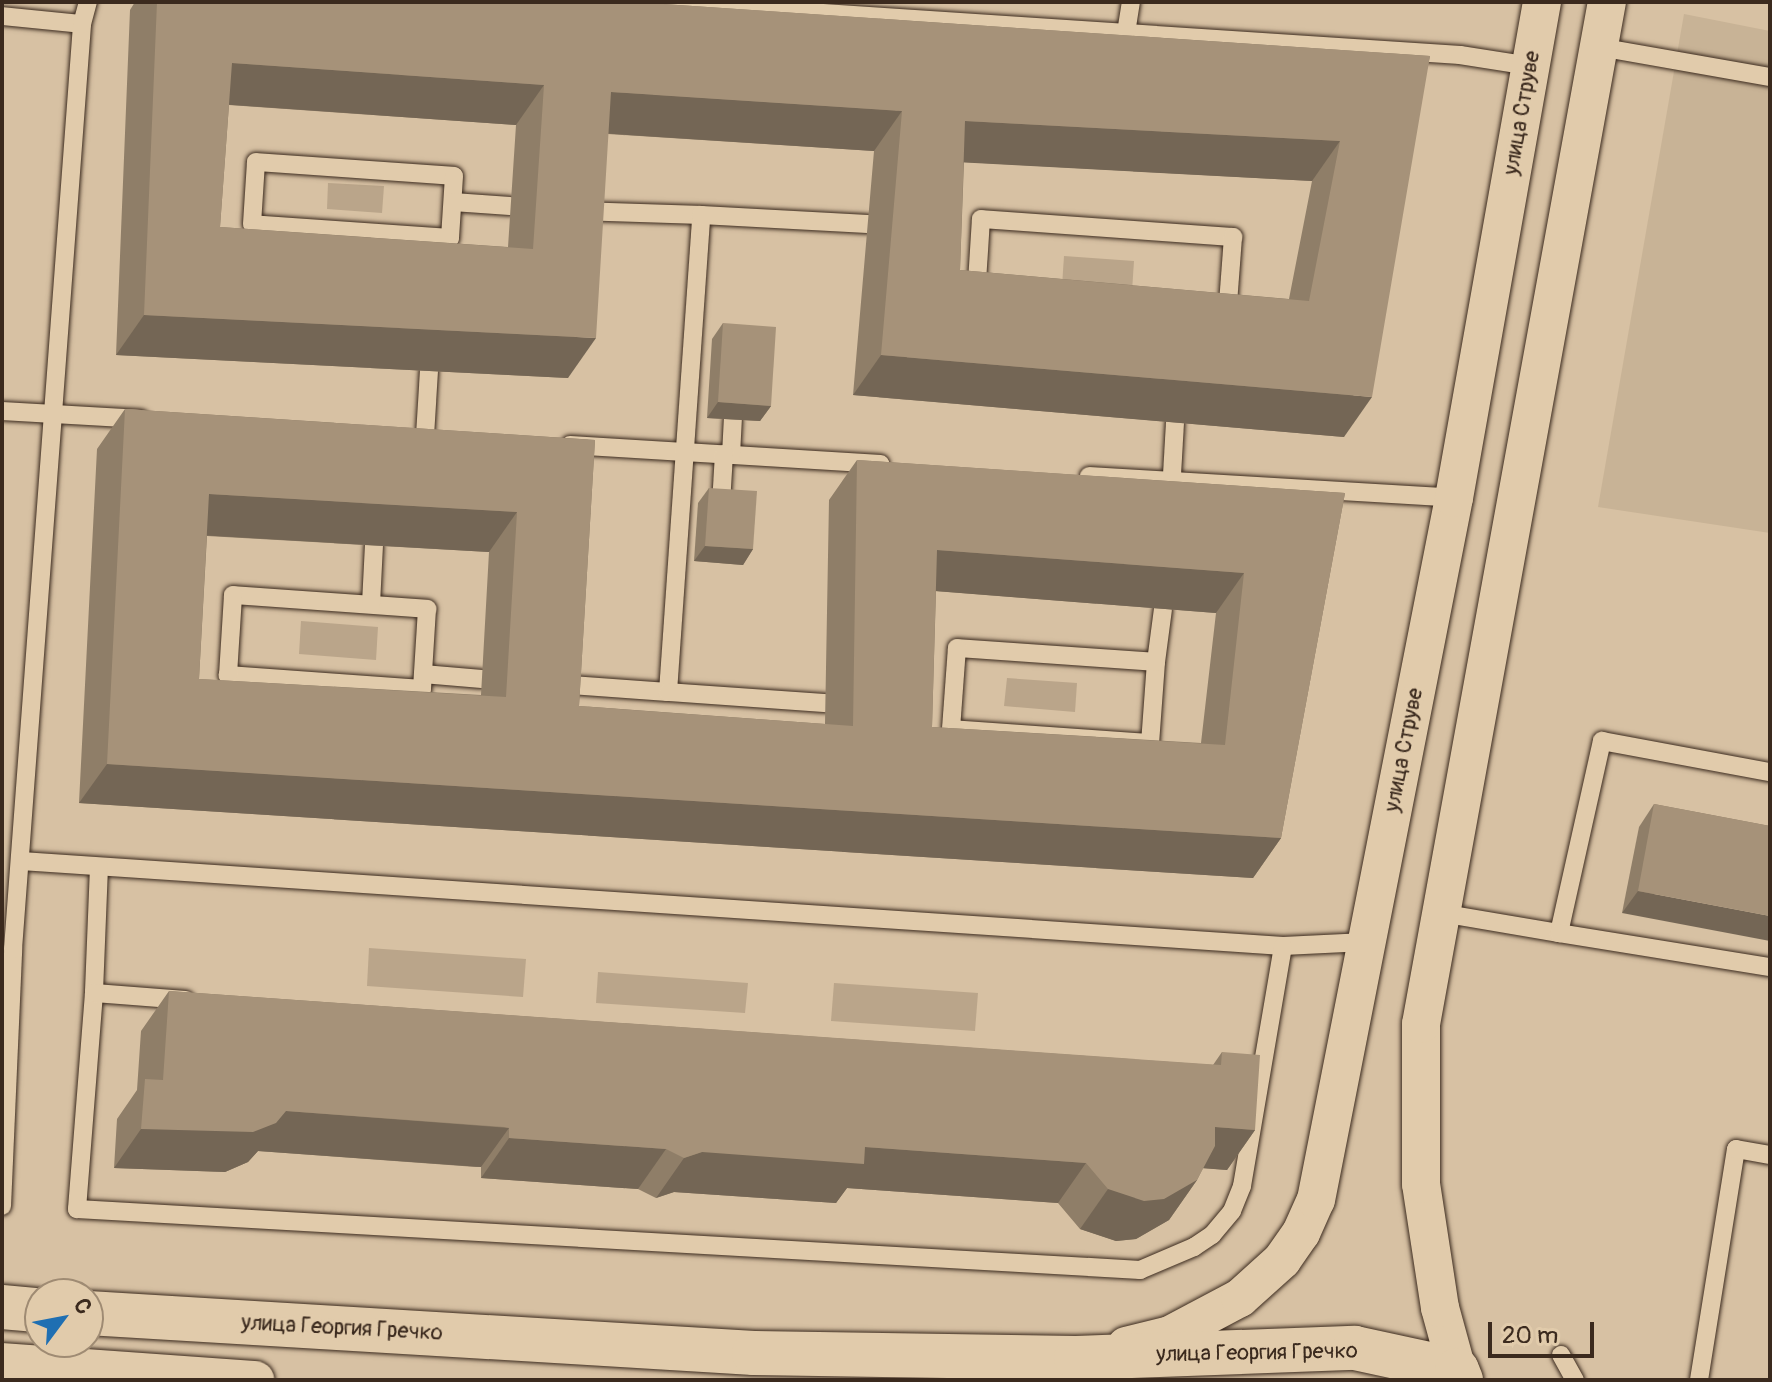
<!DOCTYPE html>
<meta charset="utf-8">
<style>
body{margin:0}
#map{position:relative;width:1772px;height:1382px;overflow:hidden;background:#d7c1a3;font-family:Pangolin,sans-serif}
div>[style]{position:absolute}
.built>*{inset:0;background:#c8b396}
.green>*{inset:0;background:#baa58a}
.roads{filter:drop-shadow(0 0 2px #3b2a1e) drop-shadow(0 0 2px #3b2a1e)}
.lane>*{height:18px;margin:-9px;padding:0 9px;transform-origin:9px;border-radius:9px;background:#e1cbab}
.street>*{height:38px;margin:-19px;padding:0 19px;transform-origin:19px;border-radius:19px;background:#e1cbab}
.secondary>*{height:44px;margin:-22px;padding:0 22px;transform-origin:22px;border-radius:22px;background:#e1cbab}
.wall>*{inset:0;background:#8f7e68}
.shaded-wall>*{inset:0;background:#746655}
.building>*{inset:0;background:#a69279}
span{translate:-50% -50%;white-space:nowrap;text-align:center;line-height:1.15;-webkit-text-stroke:6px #e1cbab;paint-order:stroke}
.street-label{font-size:22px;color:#3b2a1e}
.frame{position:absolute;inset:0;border:4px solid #3b2a1e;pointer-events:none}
.north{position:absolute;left:24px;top:1278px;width:80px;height:80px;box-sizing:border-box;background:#e1cbab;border:2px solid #9f8b73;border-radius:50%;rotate:58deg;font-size:22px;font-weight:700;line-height:32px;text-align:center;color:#3b2a1e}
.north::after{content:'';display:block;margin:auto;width:28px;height:36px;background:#1f6fb2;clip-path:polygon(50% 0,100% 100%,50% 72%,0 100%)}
.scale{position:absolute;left:1488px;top:1322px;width:106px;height:36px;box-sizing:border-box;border:4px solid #3b2a1e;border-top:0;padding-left:10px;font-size:24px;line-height:28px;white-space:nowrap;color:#3b2a1e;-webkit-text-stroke:6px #e1cbab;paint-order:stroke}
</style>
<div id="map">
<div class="built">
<div style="clip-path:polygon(1684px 14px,1770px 31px,1770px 533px,1598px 507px)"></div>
</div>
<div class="green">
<div style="clip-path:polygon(328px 183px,384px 186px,382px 213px,327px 209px)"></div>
<div style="clip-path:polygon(1064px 256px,1134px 261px,1132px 291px,1062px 286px)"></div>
<div style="clip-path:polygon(301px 621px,378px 627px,376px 660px,299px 654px)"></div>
<div style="clip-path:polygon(1007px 678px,1077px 683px,1075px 712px,1004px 706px)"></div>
<div style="clip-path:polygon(369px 948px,526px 959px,523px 997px,367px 986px)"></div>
<div style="clip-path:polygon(598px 972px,748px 983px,745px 1013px,596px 1003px)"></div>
<div style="clip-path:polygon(834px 983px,978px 993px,975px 1031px,831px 1021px)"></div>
</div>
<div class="roads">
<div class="lane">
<div style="left:656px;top:2px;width:806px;rotate:3.77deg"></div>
<div style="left:1460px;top:55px;width:71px;rotate:8.9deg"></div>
<div style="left:2px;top:16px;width:80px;rotate:5.7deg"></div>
<div style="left:1126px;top:33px;width:31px;rotate:-81deg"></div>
<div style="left:1599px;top:47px;width:174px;rotate:10deg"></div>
<div style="left:256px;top:162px;width:198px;rotate:4deg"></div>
<div style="left:454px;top:176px;width:62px;rotate:93.7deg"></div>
<div style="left:450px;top:238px;width:198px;rotate:-176deg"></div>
<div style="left:252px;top:224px;width:62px;rotate:-86.3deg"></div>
<div style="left:453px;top:202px;width:57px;rotate:4deg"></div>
<div style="left:579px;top:211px;width:122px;rotate:1.9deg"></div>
<div style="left:981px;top:219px;width:253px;rotate:4.1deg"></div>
<div style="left:1233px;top:237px;width:79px;rotate:94.3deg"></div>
<div style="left:1227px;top:316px;width:252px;rotate:-175.9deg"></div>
<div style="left:976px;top:298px;width:79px;rotate:-86.4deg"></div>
<div style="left:2px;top:411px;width:139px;rotate:3.3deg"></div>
<div style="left:425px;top:436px;width:66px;rotate:-86.5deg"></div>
<div style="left:570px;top:445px;width:311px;rotate:3.5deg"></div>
<div style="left:731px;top:455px;width:35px;rotate:-87deg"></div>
<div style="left:1089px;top:476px;width:366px;rotate:3.4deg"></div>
<div style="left:1171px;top:492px;width:70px;rotate:-86.7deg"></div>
<div style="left:721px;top:504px;width:50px;rotate:-86.6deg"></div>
<div style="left:233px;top:595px;width:195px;rotate:4.1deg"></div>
<div style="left:427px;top:609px;width:80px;rotate:93.6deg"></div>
<div style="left:422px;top:689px;width:195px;rotate:-175.9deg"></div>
<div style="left:228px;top:675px;width:80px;rotate:-86.4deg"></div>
<div style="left:371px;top:604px;width:59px;rotate:-87.1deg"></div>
<div style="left:957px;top:648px;width:199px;rotate:4deg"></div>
<div style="left:1156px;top:662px;width:81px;rotate:94.2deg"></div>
<div style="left:1150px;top:743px;width:199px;rotate:-176deg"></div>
<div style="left:951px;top:729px;width:81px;rotate:-85.8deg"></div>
<div style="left:1156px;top:662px;width:53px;rotate:-82.5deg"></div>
<div style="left:423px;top:674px;width:59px;rotate:4.8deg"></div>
<div style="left:557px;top:684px;width:111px;rotate:4.1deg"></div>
<div style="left:668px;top:692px;width:478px;rotate:-86deg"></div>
<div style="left:701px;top:215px;width:167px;rotate:3.1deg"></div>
<div style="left:668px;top:692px;width:158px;rotate:4deg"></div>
<div style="left:21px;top:861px;width:1265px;rotate:3.85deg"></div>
<div style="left:1283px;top:946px;width:83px;rotate:-2.8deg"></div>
<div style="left:99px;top:867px;width:126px;rotate:92.3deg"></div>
<div style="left:94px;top:993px;width:217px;rotate:94.5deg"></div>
<div style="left:77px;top:1209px;width:1065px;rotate:3.28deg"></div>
<div style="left:1140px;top:1270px;width:59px;rotate:-23.1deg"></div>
<div style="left:1194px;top:1247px;width:22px;rotate:-34deg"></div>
<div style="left:1212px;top:1235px;width:31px;rotate:-50deg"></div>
<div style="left:1232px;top:1211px;width:27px;rotate:-68deg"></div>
<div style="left:1242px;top:1186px;width:243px;rotate:-80.3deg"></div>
<div style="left:1441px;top:913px;width:120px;rotate:9.6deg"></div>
<div style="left:1559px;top:933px;width:197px;rotate:-77.4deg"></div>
<div style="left:1602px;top:741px;width:171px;rotate:10.5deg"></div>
<div style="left:1559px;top:933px;width:214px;rotate:9.2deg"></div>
<div style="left:94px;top:993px;width:92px;rotate:4.4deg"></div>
<div style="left:2px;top:1206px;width:257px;rotate:-87.5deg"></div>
<div style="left:13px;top:949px;width:928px;rotate:-85.73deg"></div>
<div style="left:82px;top:24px;width:23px;rotate:-75deg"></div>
<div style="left:1561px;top:1355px;width:29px;rotate:61deg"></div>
<div style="left:1699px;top:1380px;width:234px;rotate:-80.9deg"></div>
<div style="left:1736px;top:1149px;width:35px;rotate:10deg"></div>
</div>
<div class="street">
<div style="left:1126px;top:1346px;width:45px;rotate:-14deg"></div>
<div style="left:1170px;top:1335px;width:79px;rotate:-27.9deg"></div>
<div style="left:1240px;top:1298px;width:57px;rotate:-42.1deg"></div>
<div style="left:1282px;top:1260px;width:33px;rotate:-55deg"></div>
<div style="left:1301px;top:1233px;width:36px;rotate:-66deg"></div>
<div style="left:1316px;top:1200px;width:715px;rotate:-78.88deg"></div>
<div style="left:1454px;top:498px;width:504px;rotate:-79.94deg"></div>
<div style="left:2px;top:1362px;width:254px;rotate:4.1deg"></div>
<div style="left:1433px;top:1380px;width:26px;rotate:-23deg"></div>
<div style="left:1457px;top:1370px;width:64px;rotate:-105.3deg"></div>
<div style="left:1440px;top:1308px;width:125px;rotate:-98.7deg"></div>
<div style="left:1421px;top:1184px;width:160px;rotate:-90deg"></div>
<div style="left:1421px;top:1024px;width:1039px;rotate:-79.69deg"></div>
</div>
<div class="secondary">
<div style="left:2px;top:1307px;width:38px;rotate:5deg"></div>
<div style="left:88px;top:1313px;width:667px;rotate:3.44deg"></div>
<div style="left:754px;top:1353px;width:322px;rotate:0.9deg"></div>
<div style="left:1076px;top:1358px;width:279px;rotate:-2.1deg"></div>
<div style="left:1355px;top:1348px;width:104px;rotate:12.2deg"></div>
<div style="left:1457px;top:1370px;width:11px;rotate:68deg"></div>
</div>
</div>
<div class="wall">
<div style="clip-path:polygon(evenodd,135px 2px,634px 2px,1430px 56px,1344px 437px,853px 395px,874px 151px,608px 134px,568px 378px,116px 355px,130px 10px,135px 2px,229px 105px,516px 125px,508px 247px,220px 227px,229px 105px,135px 2px,964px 162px,1312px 181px,1289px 299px,960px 270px,964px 162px)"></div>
<div style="clip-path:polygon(723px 323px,771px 406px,760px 421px,707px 418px,712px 339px)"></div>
<div style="clip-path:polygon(evenodd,125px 409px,595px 440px,579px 706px,825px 724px,829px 500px,857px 460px,1345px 493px,1281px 838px,1253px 878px,79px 803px,97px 449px,125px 409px,207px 536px,489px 552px,481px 695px,199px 679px,207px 536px,125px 409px,936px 591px,1216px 613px,1201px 743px,932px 727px,936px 591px)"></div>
<div style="clip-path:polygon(709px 488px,753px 549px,743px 565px,694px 561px,698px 503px)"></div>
<div style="clip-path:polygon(1654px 804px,1770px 826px,1622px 913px,1639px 827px)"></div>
<div style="clip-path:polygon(169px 991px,1213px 1065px,1222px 1052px,1255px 1130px,1227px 1170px,1203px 1168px,1197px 1180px,1169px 1220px,1136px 1239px,1116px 1241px,1080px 1229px,1058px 1203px,847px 1188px,836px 1203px,674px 1192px,656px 1198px,638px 1189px,481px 1178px,481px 1167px,476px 1167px,258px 1151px,248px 1162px,225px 1172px,114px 1168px,117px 1119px,137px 1090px,141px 1031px)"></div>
</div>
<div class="shaded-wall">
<div style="clip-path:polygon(232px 63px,544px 85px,516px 125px,204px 103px)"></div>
<div style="clip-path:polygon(611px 92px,902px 111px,874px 151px,583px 132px)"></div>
<div style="clip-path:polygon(965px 121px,1340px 141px,1312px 181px,937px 161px)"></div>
<div style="clip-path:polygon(144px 315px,596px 338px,568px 378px,116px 355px)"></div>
<div style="clip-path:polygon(881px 355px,1372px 397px,1344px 437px,853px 395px)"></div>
<div style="clip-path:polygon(718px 402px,771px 406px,760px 421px,707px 418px)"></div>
<div style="clip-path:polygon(209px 494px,517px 512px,489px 552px,181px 534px)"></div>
<div style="clip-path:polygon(705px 546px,753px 549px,743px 565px,694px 561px)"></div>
<div style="clip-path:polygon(937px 550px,1244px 573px,1216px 613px,909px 589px)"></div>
<div style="clip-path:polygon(107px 764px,1281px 838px,1253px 878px,79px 803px)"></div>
<div style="clip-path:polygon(1638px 891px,1770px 916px,1770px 941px,1622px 913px)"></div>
<div style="clip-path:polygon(286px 1111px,509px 1128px,481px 1167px,258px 1151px,248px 1162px,225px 1172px,114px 1168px,141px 1129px)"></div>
<div style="clip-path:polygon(1215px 1127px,1255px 1130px,1227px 1170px,1187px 1167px)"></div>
<div style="clip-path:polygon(509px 1138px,666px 1149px,638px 1189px,481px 1178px)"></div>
<div style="clip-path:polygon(865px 1147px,1086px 1163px,1058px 1203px,847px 1188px,836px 1203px,674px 1192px,656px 1198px,684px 1158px,702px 1152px)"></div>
<div style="clip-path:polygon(1197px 1180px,1169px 1220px,1136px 1239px,1116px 1241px,1080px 1229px,1108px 1189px)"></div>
</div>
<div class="building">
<div style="clip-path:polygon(evenodd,157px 2px,634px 2px,1430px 56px,1372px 397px,881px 355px,902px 111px,611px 92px,596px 338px,144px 315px,157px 2px,232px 63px,544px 85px,533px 249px,220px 227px,232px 63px,157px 2px,965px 121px,1340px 141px,1309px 301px,960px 270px,965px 121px)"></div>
<div style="clip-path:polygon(723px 323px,776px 327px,771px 406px,718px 402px)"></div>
<div style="clip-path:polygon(evenodd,125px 409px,595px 440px,579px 706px,853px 726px,857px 460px,1345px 493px,1281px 838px,107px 764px,125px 409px,209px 494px,517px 512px,506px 697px,199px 679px,209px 494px,125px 409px,937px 550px,1244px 573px,1225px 745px,932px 727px,937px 550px)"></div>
<div style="clip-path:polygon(709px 488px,757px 491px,753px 549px,705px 546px)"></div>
<div style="clip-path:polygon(1654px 804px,1770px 826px,1770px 916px,1638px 891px)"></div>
<div style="clip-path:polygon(169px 991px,1221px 1065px,1222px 1052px,1260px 1055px,1255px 1130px,1215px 1127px,1215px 1146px,1197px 1180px,1164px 1199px,1144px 1201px,1108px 1189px,1086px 1163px,865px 1147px,864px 1164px,702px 1152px,684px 1158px,666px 1149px,509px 1138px,509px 1128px,504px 1127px,286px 1111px,276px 1123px,253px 1132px,141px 1129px,145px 1079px,163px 1080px)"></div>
</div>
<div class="street-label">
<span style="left:1522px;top:113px;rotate:-80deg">улица Струве</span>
<span style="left:1404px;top:750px;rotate:-79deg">улица Струве</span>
<span style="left:342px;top:1328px;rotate:3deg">улица Георгия Гречко</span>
<span style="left:1257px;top:1353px;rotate:-1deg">улица Георгия Гречко</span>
</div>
<div class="frame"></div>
<div class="north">С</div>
<div class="scale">20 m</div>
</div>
